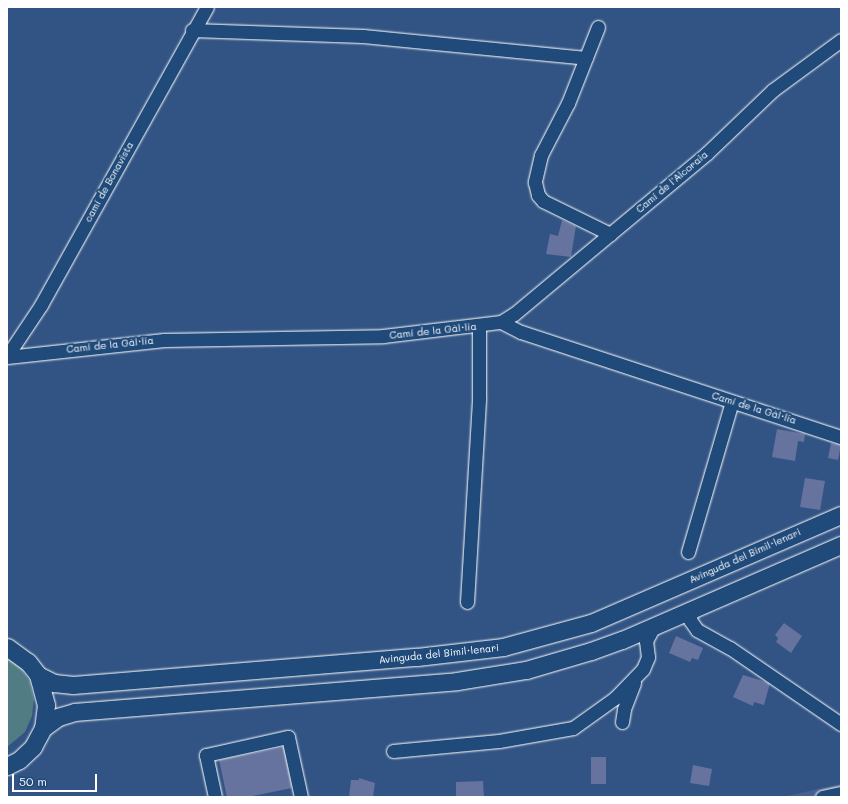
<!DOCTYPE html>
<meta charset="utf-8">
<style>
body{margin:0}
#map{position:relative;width:848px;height:804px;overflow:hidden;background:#325484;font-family:Mali,sans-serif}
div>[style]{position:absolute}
.built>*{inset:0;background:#45608e}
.green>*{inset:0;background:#527c84}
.building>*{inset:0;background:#65739e}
.roads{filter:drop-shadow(0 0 1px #fff) drop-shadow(0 0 1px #fff)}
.minor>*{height:13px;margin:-6.5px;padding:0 6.5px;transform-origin:6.5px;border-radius:6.5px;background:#1f4a7a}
.major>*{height:17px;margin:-8.5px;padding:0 8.5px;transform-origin:8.5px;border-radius:8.5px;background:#1f4a7a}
span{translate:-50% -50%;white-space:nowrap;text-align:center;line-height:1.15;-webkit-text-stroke:4px #1f4a7a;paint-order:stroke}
.street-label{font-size:10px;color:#fff}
.frame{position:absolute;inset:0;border:8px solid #fff;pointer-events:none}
.scale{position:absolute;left:12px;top:774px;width:85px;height:18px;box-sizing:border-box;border:2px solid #fff;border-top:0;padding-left:5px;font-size:12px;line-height:14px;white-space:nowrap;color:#fff;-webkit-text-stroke:3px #1f4a7a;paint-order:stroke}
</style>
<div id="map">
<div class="built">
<div style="clip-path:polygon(841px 784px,841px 797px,782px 797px)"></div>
</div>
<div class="green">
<div style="clip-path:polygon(7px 656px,21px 668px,30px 682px,34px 699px,32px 716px,25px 732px,7px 747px)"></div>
</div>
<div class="building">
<div style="clip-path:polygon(562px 220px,576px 226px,571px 257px,546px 254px,550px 234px,558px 236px)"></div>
<div style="clip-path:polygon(777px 429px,805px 434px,804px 442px,798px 441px,795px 461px,772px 457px)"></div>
<div style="clip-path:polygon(831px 443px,841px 445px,838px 460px,828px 458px)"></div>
<div style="clip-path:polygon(805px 478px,825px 481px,820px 510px,800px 507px)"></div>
<div style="clip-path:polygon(784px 623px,802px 636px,791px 653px,776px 642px,778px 638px,775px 635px)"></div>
<div style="clip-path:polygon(676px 636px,703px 648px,698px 660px,692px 658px,690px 662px,669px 653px)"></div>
<div style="clip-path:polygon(743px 675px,770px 683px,764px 705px,754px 702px,753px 706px,733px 697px)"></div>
<div style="clip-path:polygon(284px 747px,292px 788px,248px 797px,227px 797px,219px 760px)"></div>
<div style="clip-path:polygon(591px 757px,606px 757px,606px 784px,591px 784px)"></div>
<div style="clip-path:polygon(693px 765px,712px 769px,709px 786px,690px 783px)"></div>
<div style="clip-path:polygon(359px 778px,375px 783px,373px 797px,349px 797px,351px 780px,359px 780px)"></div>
<div style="clip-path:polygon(483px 781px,484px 797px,456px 797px,456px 782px)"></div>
</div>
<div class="roads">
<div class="minor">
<div style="left:598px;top:27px;width:82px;rotate:111.5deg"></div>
<div style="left:568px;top:103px;width:59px;rotate:117.4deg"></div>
<div style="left:541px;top:155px;width:28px;rotate:103deg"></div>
<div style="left:535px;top:182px;width:13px;rotate:77deg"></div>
<div style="left:538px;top:195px;width:8px;rotate:50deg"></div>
<div style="left:543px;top:201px;width:75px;rotate:26.2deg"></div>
<div style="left:192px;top:30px;width:171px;rotate:2deg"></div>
<div style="left:363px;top:36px;width:224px;rotate:5.6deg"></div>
<div style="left:501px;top:322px;width:22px;rotate:27deg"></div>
<div style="left:521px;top:332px;width:337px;rotate:18.2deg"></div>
<div style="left:7px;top:356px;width:61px;rotate:-56.3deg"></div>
<div style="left:41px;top:305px;width:341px;rotate:-60.9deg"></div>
<div style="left:7px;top:357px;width:158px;rotate:-6.2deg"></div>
<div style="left:164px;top:340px;width:219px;rotate:-1deg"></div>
<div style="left:383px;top:336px;width:119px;rotate:-6.8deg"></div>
<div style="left:501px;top:322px;width:15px;rotate:-32deg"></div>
<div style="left:514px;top:314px;width:250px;rotate:-39.8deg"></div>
<div style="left:706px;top:154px;width:93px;rotate:-43.7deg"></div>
<div style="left:773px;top:90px;width:84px;rotate:-36.3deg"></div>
<div style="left:688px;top:552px;width:156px;rotate:-73.7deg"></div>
<div style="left:467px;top:602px;width:205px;rotate:-86.6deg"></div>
<div style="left:479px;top:397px;width:71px;rotate:-90deg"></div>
<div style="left:691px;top:610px;width:10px;rotate:96deg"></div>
<div style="left:690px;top:620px;width:12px;rotate:55deg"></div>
<div style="left:697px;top:630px;width:38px;rotate:29deg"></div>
<div style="left:730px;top:648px;width:135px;rotate:34.4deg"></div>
<div style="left:622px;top:722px;width:13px;rotate:-81deg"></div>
<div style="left:624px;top:709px;width:28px;rotate:-69deg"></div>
<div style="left:393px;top:751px;width:106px;rotate:-5.4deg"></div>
<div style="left:499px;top:741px;width:75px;rotate:-10deg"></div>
<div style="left:573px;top:728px;width:52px;rotate:-35.5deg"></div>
<div style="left:615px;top:698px;width:40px;rotate:-46deg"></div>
<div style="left:643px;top:669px;width:13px;rotate:-67deg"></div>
<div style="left:648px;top:657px;width:16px;rotate:-97deg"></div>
<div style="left:646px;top:641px;width:17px;rotate:-62deg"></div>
<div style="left:215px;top:797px;width:43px;rotate:-102.1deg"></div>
<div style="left:206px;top:755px;width:84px;rotate:-12.4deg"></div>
<div style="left:288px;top:737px;width:61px;rotate:77.8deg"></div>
<div style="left:822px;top:797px;width:19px;rotate:-12deg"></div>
</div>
<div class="major">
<div style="left:7px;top:647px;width:26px;rotate:36deg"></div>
<div style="left:28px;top:662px;width:16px;rotate:52deg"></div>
<div style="left:38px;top:675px;width:31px;rotate:75deg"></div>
<div style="left:46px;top:705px;width:23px;rotate:97deg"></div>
<div style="left:43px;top:728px;width:21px;rotate:118deg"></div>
<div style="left:33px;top:747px;width:19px;rotate:137deg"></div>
<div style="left:19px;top:760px;width:13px;rotate:153deg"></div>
<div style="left:38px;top:675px;width:18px;rotate:27deg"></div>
<div style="left:54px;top:683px;width:19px;rotate:6deg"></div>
<div style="left:73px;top:685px;width:345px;rotate:-4.7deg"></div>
<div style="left:417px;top:657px;width:87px;rotate:-6.6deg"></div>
<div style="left:503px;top:647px;width:91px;rotate:-15.3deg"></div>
<div style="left:591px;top:623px;width:272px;rotate:-23.4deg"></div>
<div style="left:43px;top:728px;width:19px;rotate:-36deg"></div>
<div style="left:58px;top:717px;width:17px;rotate:-17deg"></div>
<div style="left:74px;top:712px;width:384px;rotate:-4.6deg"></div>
<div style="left:457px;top:681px;width:70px;rotate:-9.1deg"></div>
<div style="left:526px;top:670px;width:68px;rotate:-16.3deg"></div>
<div style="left:591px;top:651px;width:33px;rotate:-20deg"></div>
<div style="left:622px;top:640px;width:239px;rotate:-23.5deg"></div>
</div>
</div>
<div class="street-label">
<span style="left:109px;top:182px;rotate:-61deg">camí de Bonavista</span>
<span style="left:672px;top:182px;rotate:-40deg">Camí de l'Alcoraia</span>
<span style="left:433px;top:331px;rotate:-6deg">Camí de la Gàl·lia</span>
<span style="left:110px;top:345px;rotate:-6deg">Camí de la Gàl·lia</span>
<span style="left:754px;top:408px;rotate:17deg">Camí de la Gàl·lia</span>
<span style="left:745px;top:556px;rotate:-24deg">Avinguda del Bimil·lenari</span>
<span style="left:439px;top:654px;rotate:-6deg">Avinguda del Bimil·lenari</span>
</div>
<div class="frame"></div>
<div class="scale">50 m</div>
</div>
